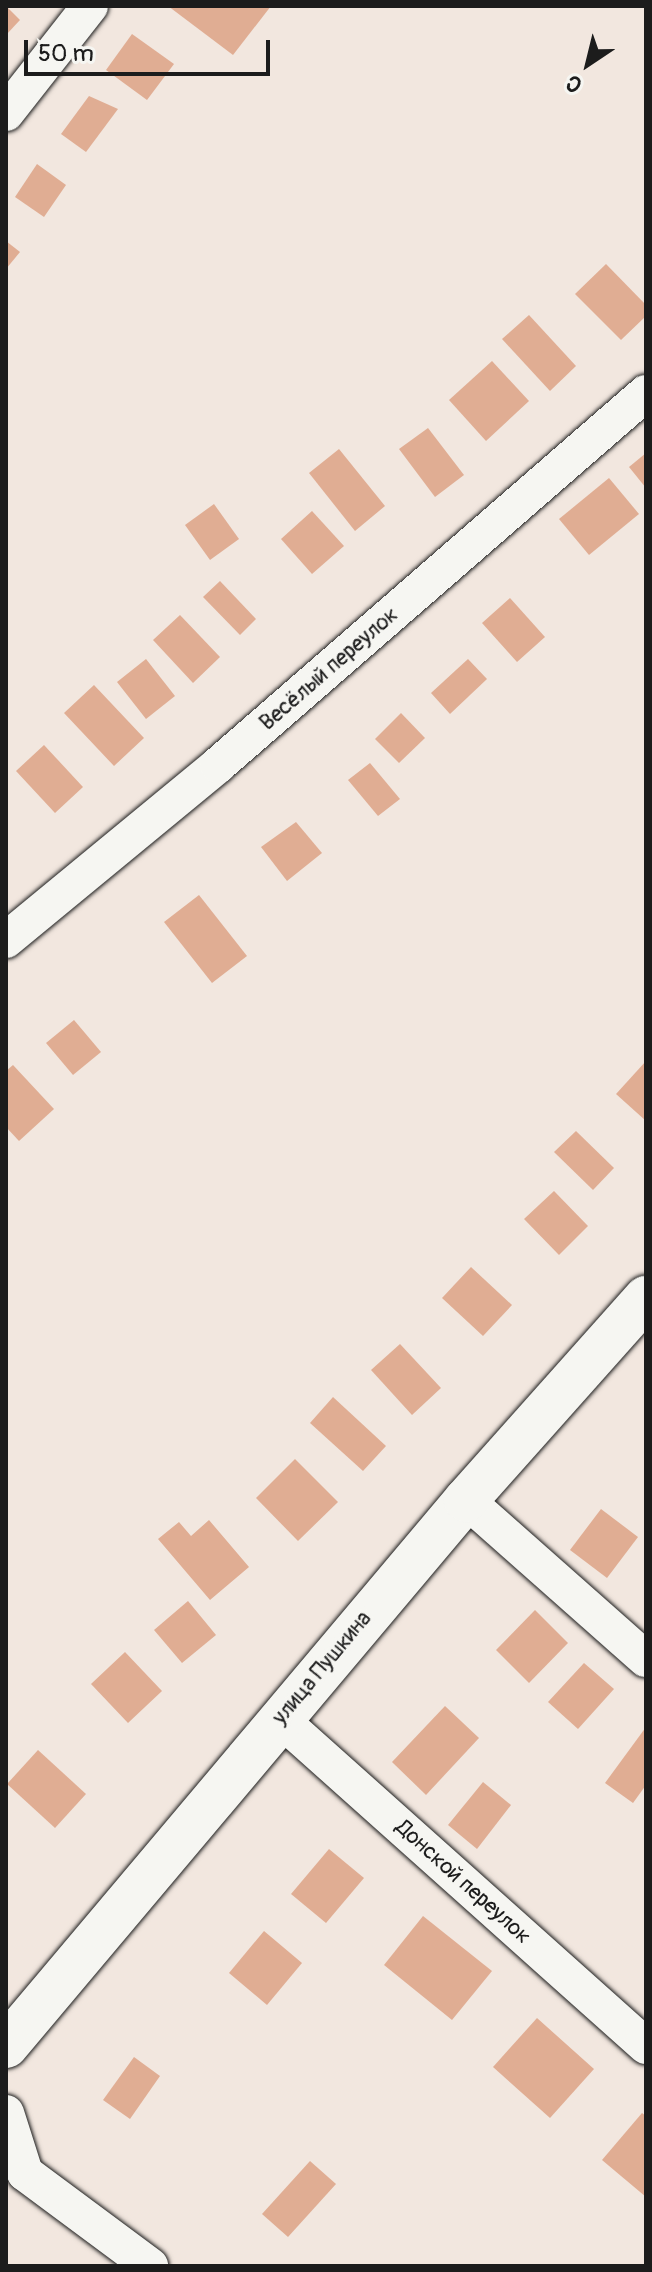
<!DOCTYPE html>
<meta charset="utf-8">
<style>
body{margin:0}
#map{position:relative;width:652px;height:2272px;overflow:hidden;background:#f2e7df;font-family:Pangolin,sans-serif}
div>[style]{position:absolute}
.building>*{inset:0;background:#e0ad93}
.roads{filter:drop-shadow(0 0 2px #1c1c1c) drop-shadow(0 0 2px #1c1c1c)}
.minor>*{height:36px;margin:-18px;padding:0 18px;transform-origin:18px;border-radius:18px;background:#f6f6f2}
.major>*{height:44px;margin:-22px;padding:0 22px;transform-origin:22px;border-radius:22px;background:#f6f6f2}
span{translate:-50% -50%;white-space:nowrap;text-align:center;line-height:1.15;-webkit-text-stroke:7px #f6f6f2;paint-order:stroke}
.street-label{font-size:22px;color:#1c1c1c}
.frame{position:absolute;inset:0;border:8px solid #1c1c1c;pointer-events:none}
.north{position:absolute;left:548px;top:24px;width:80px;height:80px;-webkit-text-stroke:6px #f6f6f2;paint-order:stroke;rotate:215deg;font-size:22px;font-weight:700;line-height:32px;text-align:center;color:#1c1c1c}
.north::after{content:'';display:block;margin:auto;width:28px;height:36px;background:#1c1c1c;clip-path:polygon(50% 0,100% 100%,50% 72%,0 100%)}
.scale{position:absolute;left:24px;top:40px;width:246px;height:36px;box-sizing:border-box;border:4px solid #1c1c1c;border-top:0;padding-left:10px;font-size:24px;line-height:28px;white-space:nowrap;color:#1c1c1c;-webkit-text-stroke:6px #f6f6f2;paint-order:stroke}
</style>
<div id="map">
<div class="building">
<div style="clip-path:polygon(6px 6px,20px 20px,6px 35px)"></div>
<div style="clip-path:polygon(168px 6px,271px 6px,233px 55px)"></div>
<div style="clip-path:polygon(132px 34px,174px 64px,147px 100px,106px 70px)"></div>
<div style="clip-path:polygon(89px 96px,118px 109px,86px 152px,61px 134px)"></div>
<div style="clip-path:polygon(37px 164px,66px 185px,44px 217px,15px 197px)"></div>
<div style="clip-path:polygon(6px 241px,20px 252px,6px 269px)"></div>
<div style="clip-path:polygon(606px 264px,646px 305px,646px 316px,621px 340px,575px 294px)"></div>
<div style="clip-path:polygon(529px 315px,576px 366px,550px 391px,502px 339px)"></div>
<div style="clip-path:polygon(492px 361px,529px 401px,486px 441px,449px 400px)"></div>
<div style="clip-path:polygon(428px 428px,464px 475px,435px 497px,399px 449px)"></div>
<div style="clip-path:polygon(339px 449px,385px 506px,355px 531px,309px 473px)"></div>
<div style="clip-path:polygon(646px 453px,646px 488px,629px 467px)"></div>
<div style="clip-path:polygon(609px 478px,639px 514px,589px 555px,559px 519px)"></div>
<div style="clip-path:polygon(214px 504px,239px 539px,210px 560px,185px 525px)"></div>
<div style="clip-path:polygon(312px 511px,344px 546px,312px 574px,281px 539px)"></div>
<div style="clip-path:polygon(220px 581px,256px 619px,240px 635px,203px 597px)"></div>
<div style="clip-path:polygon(510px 598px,545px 637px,517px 662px,482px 623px)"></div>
<div style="clip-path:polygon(180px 615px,220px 657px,193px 683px,153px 640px)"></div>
<div style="clip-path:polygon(146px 659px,175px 696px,146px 719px,117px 682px)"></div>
<div style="clip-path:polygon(468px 659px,487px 679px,450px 714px,431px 693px)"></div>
<div style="clip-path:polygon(94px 685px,144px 738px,114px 766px,64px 713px)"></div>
<div style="clip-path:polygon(401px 713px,425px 738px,399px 763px,375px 739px)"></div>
<div style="clip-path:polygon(44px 745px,83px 787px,55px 813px,16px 771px)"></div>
<div style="clip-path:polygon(370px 763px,400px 799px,378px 816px,348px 780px)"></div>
<div style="clip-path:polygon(296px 822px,322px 853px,287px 881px,261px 847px)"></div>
<div style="clip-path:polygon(199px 895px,247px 956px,212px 983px,164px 922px)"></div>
<div style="clip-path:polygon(74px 1020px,101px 1052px,73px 1075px,46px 1043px)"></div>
<div style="clip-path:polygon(646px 1061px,646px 1121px,616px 1094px)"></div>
<div style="clip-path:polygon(13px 1065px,54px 1109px,19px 1141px,6px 1127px,6px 1071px)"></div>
<div style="clip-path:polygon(576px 1131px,614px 1168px,593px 1190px,554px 1152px)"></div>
<div style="clip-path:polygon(554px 1191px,588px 1226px,559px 1255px,524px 1219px)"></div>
<div style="clip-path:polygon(471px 1267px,512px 1305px,483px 1336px,442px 1298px)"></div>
<div style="clip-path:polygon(400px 1344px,441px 1388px,412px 1415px,371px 1370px)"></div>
<div style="clip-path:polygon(333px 1397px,386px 1446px,363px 1471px,310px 1423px)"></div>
<div style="clip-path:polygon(295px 1459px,338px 1502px,298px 1541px,256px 1498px)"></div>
<div style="clip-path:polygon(601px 1509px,638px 1537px,607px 1578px,570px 1550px)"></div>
<div style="clip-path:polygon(209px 1520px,249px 1567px,210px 1600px,158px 1539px,179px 1522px,191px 1536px)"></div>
<div style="clip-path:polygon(188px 1601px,216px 1635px,182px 1663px,154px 1630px)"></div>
<div style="clip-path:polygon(535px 1610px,568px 1643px,529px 1683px,496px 1650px)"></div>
<div style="clip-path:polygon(125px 1652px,162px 1691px,128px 1723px,91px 1684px)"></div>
<div style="clip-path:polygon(584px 1663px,614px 1689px,578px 1729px,548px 1702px)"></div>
<div style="clip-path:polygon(445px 1706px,479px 1738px,426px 1795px,392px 1762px)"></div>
<div style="clip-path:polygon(646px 1727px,646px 1785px,633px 1803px,605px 1783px)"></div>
<div style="clip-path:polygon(38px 1750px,86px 1794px,55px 1828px,7px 1784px)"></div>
<div style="clip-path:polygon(483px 1782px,511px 1805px,477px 1849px,448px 1825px)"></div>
<div style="clip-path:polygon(329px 1849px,364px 1878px,326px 1923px,291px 1894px)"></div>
<div style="clip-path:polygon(423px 1916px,492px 1971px,452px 2020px,384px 1965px)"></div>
<div style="clip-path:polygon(264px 1931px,302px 1963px,267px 2005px,229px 1973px)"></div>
<div style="clip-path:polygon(537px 2018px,594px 2069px,550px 2118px,493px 2067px)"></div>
<div style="clip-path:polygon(134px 2057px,160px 2076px,130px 2119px,103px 2100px)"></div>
<div style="clip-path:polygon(642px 2113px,646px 2116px,646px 2197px,602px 2160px)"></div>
<div style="clip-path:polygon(310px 2161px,336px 2184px,288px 2237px,262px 2214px)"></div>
</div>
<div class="roads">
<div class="minor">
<div style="left:6px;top:113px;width:136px;rotate:-51.9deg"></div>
<div style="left:6px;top:940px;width:275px;rotate:-39.5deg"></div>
<div style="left:218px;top:765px;width:567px;rotate:-41deg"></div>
<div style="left:466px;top:1500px;width:240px;rotate:41.5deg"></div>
<div style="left:279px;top:1718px;width:492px;rotate:41.8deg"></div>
<div style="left:6px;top:2113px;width:63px;rotate:72.4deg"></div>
<div style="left:25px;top:2173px;width:156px;rotate:36.6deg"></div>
</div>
<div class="major">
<div style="left:6px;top:2046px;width:714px;rotate:-49.89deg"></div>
<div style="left:466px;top:1500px;width:271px;rotate:-48.3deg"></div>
</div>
</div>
<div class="street-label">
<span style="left:329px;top:669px;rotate:-41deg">Весёлый переулок</span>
<span style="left:322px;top:1668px;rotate:-50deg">улица Пушкина</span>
<span style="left:463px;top:1882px;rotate:42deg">Донской переулок</span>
</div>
<div class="frame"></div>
<div class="north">С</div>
<div class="scale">50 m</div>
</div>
